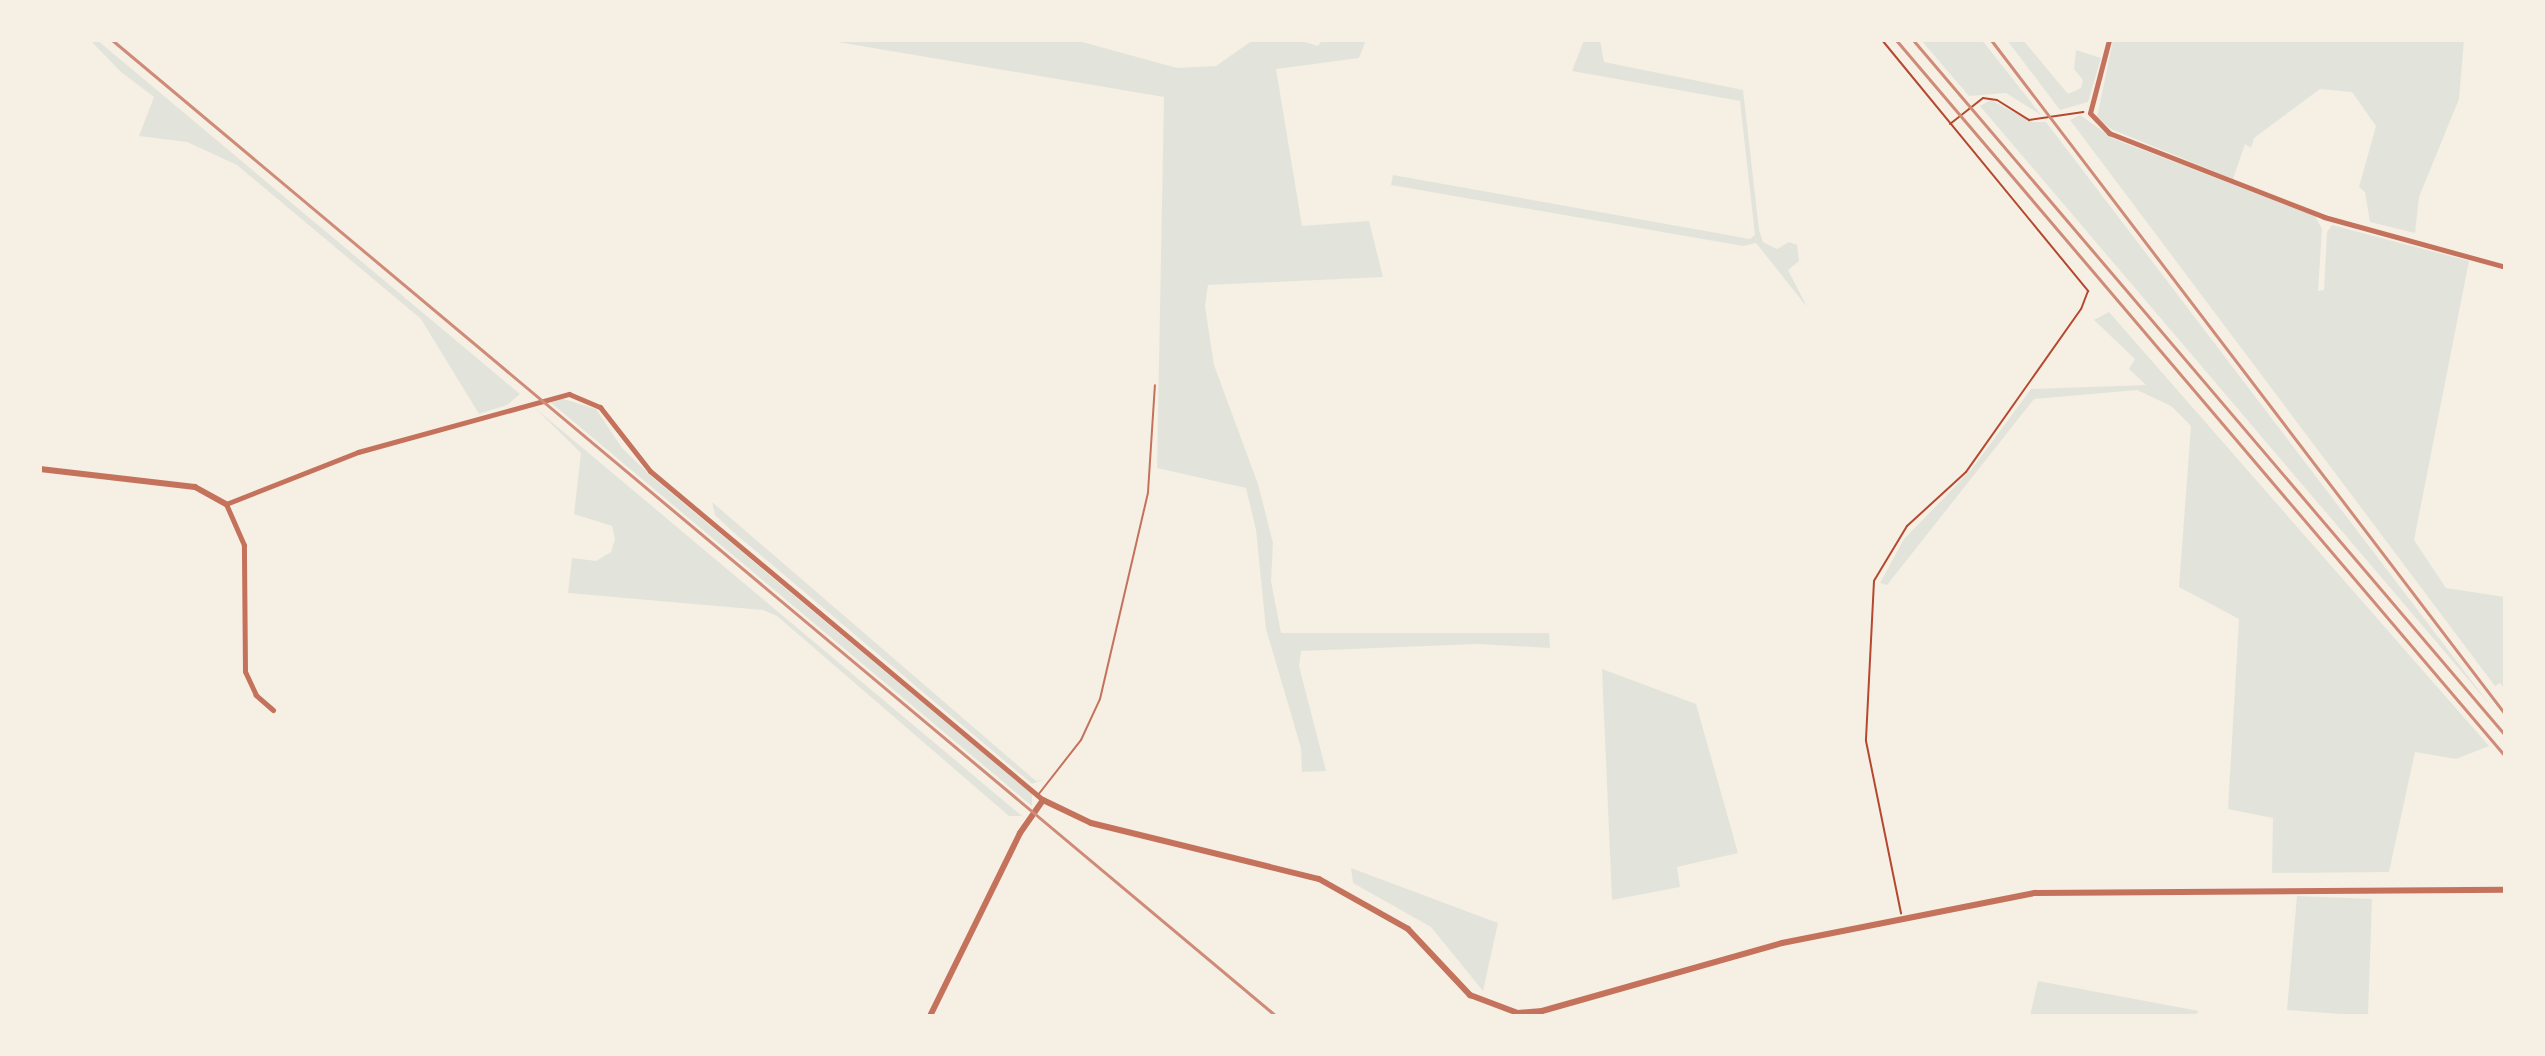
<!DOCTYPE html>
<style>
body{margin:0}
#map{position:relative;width:2545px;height:1056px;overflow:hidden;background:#f6efe4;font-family:Cabin,sans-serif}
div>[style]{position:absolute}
.green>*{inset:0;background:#e2e4dc}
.path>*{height:2px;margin:-1px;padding:0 1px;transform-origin:1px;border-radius:1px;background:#b5482f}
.service>*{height:2px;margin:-1px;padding:0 1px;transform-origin:1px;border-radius:1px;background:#c5725c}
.minor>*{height:5px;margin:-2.5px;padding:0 2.5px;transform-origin:2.5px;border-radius:2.5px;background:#c5725c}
.tertiary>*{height:6px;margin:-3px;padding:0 3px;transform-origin:3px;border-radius:3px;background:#c5725c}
.rail>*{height:3px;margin:-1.5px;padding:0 1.5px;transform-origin:1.5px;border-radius:1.5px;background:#cf8b77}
span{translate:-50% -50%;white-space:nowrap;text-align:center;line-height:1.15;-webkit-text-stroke:6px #f6efe4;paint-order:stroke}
.frame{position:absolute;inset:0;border:42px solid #f6efe4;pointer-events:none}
</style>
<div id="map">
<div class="green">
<div style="clip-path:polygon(90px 40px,97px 40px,520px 394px,507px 405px,479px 414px,421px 319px,237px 165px,187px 142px,139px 136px,154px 97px,121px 72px)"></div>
<div style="clip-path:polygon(826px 40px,1075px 40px,1177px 68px,1216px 66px,1253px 40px,1299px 40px,1318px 46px,1322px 40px,1366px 40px,1359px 58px,1276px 69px,1302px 226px,1369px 221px,1383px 277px,1208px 285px,1205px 306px,1214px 365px,1258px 484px,1273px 543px,1271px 581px,1281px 633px,1549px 633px,1550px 648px,1477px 644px,1301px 651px,1299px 666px,1326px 771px,1302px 772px,1301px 748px,1266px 629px,1256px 530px,1246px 488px,1157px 468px,1164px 97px)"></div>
<div style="clip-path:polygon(1584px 40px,1600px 40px,1604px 62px,1743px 90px,1759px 230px,1763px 242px,1777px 249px,1789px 242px,1797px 245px,1799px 261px,1788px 270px,1807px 307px,1756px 243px,1743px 246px,1391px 185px,1393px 175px,1750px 239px,1755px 235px,1740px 101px,1572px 71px)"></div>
<div style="clip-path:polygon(1921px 40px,1982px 40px,2041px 115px,2006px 93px,1969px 96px)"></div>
<div style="clip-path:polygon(2007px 40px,2023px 40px,2068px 94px,2081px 88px,2083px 80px,2074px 69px,2076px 50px,2101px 58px,2088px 102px,2060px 110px)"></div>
<div style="clip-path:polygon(2113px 40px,2464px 40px,2459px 99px,2419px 197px,2415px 233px,2370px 222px,2365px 192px,2359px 187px,2376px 126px,2352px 92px,2320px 89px,2254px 138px,2251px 148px,2245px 144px,2233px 179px,2111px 129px,2097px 117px)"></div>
<div style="clip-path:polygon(1991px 100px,2032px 122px,2046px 122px,2490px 705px,1980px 106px)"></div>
<div style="clip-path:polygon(2080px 115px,2114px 139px,2315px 216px,2322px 229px,2318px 291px,2324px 290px,2327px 232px,2332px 225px,2469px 261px,2414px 540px,2446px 588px,2505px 597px,2505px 689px,2500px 683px,2495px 686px,2070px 120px)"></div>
<div style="clip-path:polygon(2109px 312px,2489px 746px,2456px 759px,2415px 752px,2389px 872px,2272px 873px,2273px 818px,2228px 809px,2239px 619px,2179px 587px,2191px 426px,2171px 406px,2137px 390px,2034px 399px,1887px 585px,1880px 583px,1904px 539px,1971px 470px,2031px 389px,2146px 385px,2129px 369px,2135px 359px,2094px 320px)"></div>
<div style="clip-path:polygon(560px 398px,596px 409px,622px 448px,653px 478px,1032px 794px,1032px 806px,549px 401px)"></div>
<div style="clip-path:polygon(535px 408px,764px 600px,1022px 816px,1009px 816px,777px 616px,763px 610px,568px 593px,572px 558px,596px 561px,611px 552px,615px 539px,612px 526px,574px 514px,581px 453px)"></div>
<div style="clip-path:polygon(712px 502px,1036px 781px,1044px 779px,1032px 784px,732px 531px,715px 515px)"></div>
<div style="clip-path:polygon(1602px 669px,1696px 704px,1738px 853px,1677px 867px,1680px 887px,1612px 900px)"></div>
<div style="clip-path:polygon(1351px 868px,1498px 923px,1483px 991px,1431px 927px,1353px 883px)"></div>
<div style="clip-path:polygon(2297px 896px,2372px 899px,2368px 1016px,2287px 1010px)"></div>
<div style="clip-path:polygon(2038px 981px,2199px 1011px,2194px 1016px,2030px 1016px)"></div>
</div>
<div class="path">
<div style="left:1882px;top:40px;width:325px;rotate:50.6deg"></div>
<div style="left:2088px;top:291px;width:19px;rotate:111deg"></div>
<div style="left:2081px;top:309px;width:199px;rotate:125.2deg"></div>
<div style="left:1966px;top:472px;width:80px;rotate:137.5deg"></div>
<div style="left:1907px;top:526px;width:64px;rotate:121deg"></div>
<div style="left:1874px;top:581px;width:160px;rotate:92.9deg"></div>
<div style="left:1866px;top:741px;width:176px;rotate:78.5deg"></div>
<div style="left:1950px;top:124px;width:42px;rotate:-38.2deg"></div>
<div style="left:1983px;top:98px;width:14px;rotate:8deg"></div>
<div style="left:1997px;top:100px;width:38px;rotate:32deg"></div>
<div style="left:2029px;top:120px;width:55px;rotate:-8.4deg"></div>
</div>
<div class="service">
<div style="left:1038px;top:795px;width:70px;rotate:-52deg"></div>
<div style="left:1081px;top:740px;width:45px;rotate:-65.1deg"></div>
<div style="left:1100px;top:699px;width:212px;rotate:-76.9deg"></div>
<div style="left:1148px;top:492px;width:107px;rotate:-86.3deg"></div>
</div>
<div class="minor">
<div style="left:2109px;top:40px;width:75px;rotate:104.6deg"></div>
<div style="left:2090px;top:113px;width:28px;rotate:46deg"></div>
<div style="left:2109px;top:133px;width:231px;rotate:21.3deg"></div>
<div style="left:2324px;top:217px;width:188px;rotate:15.4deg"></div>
<div style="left:273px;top:710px;width:23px;rotate:-139deg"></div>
<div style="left:256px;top:695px;width:26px;rotate:-115deg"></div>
<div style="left:245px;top:671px;width:126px;rotate:-90.5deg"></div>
<div style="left:244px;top:545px;width:45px;rotate:-113.7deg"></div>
<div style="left:226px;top:504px;width:142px;rotate:-21.5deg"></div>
<div style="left:358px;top:452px;width:219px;rotate:-15.4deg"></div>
<div style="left:569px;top:394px;width:34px;rotate:23deg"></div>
<div style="left:600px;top:407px;width:81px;rotate:52deg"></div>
<div style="left:650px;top:471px;width:513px;rotate:39.93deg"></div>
</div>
<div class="tertiary">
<div style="left:40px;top:469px;width:156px;rotate:6.6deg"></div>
<div style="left:195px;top:487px;width:35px;rotate:29deg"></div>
<div style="left:930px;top:1016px;width:204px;rotate:-63.8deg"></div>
<div style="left:1020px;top:833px;width:40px;rotate:-55.1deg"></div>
<div style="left:1043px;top:800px;width:53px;rotate:25.6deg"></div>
<div style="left:1091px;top:823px;width:235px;rotate:13.8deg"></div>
<div style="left:1319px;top:879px;width:102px;rotate:29.3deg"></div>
<div style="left:1408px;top:929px;width:91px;rotate:46.8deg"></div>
<div style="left:1470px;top:995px;width:51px;rotate:20.6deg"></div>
<div style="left:1518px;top:1013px;width:24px;rotate:-5deg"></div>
<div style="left:1542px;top:1011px;width:249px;rotate:-15.8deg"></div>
<div style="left:1782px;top:943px;width:258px;rotate:-11.2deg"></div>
<div style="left:2035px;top:893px;width:470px;rotate:-0.4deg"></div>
</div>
<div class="rail">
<div style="left:112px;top:40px;width:1519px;rotate:39.98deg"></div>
<div style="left:1896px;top:40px;width:940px;rotate:49.62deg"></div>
<div style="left:1913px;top:40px;width:913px;rotate:49.58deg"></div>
<div style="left:1991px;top:40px;width:848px;rotate:52.67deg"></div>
</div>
<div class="frame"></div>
</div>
